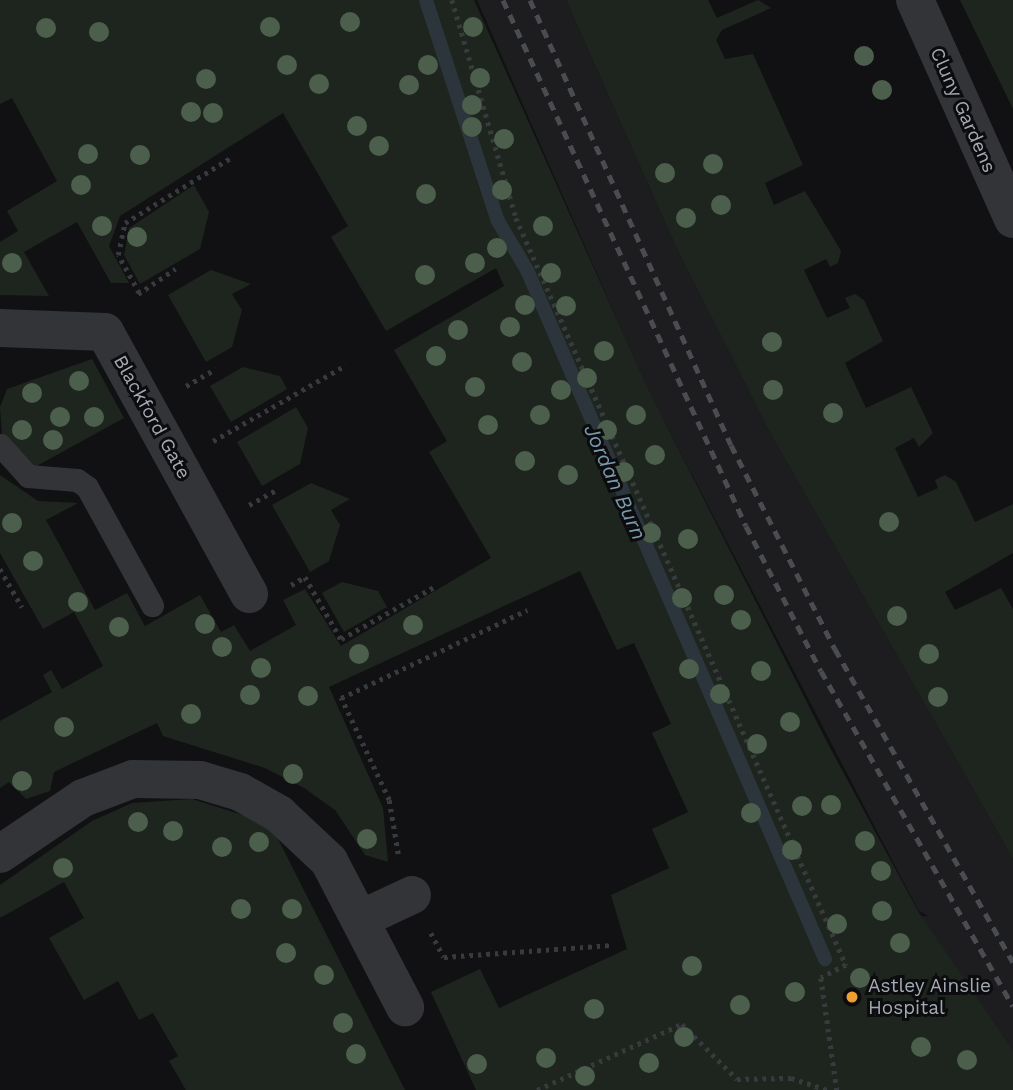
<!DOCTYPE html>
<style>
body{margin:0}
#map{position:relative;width:1013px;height:1090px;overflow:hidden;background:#111113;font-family:"Work Sans",sans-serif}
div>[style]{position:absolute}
.built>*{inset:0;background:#1d1d20}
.green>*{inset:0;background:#1e251e}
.stream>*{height:14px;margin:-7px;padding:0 7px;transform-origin:7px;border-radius:7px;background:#2b353b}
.path>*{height:4.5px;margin-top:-2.25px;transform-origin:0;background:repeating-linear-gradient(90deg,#383b3e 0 3.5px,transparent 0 8.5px)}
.service>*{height:23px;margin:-11.5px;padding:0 11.5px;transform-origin:11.5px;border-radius:11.5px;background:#323438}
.minor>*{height:38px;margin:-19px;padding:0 19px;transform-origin:19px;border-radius:19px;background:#323438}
.tertiary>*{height:38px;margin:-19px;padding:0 19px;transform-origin:19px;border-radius:19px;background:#323438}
.rail>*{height:5px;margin-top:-2.5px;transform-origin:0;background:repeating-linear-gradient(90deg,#494c50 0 9px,transparent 0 16px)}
.trees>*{width:20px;height:20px;margin:-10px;border-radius:50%;background:#4b5f4c}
.dots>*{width:19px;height:19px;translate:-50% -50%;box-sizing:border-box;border:4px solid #0c0c0e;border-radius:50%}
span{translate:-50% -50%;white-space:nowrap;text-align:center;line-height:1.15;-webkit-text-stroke:6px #0c0c0e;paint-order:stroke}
.street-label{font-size:19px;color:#a3a9b3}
.poi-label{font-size:19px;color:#a3a9b3}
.left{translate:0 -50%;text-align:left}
.water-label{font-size:21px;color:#7a9aae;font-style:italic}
</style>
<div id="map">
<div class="built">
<div style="clip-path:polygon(477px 0,566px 0,678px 251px,767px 427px,1013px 859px,1013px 1090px,523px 1090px,903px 917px,928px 916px,918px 910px,647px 388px)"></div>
</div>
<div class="green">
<div style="clip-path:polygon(0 0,474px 0,647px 387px,828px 744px,918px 911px,1013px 1051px,1013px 1090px,476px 1090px,431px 992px,480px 969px,499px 1008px,627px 949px,611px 895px,669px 868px,652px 829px,688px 812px,652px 733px,671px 724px,634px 643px,617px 650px,580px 571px,329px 687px,383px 808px,388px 862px,365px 855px,335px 810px,304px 788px,265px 768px,163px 736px,157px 723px,54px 772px,50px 791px,26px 799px,9px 782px,0 788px,0 721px,52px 692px,43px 675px,51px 670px,62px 689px,103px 666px,74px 612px,43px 629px,0 553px,0 475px,38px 501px,78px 503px,46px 520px,95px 610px,127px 593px,145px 626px,200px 595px,221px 632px,234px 625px,250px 651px,296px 625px,283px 600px,305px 589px,341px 646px,491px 558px,429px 452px,447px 441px,394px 350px,504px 286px,496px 268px,386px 331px,331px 237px,348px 226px,283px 113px,120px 216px,109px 246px,129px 283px,111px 283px,77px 222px,24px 252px,49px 296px,0 295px,0 242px,18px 231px,7px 211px,57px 181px,12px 98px,0 104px)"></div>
<div style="clip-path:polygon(566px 0,708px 0,717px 18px,758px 0,771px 8px,722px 30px,716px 40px,725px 59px,753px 54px,803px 165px,765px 183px,774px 205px,805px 191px,841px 251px,838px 263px,830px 267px,826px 259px,804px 270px,827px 318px,850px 308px,845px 298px,855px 294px,864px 300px,883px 341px,845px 363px,866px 408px,911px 387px,933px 433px,919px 447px,914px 438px,895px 448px,918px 497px,938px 488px,935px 480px,945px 475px,956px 482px,975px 522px,1013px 504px,1013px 553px,945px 592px,955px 610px,1001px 588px,1013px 609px,1013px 859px,767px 427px,678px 251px)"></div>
<div style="clip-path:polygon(960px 0,1013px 0,1013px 109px)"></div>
<div style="clip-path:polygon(194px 185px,209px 212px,200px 249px,140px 284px,124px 255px,129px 228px)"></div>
<div style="clip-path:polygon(211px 270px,251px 284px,232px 294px,242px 310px,232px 347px,206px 362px,168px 295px)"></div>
<div style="clip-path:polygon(92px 359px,124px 418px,33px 468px,2px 434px,0 407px,7px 389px)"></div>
<div style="clip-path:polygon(243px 367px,280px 376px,287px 389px,231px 422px,210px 386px)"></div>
<div style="clip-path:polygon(296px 407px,308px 428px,300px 464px,262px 486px,237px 442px)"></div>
<div style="clip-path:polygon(311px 483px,350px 499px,331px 510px,340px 525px,329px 561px,310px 572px,272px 505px)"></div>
<div style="clip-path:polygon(342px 582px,378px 591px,387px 607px,344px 632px,322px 593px)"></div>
<div style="clip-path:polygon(192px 799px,249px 817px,275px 833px,405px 1090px,186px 1090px,169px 1061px,178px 1056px,153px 1013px,139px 1020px,118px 981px,84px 1000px,49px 938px,84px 918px,64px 882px,0 918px,0 885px,92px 821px,132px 803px)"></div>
</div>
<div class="stream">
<div style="left:426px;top:0;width:232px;rotate:72deg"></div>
<div style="left:498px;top:221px;width:57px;rotate:59.4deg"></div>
<div style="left:527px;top:270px;width:751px;rotate:66.61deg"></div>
</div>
<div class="path">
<div style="left:452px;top:0;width:227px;rotate:73.6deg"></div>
<div style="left:516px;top:218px;width:817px;rotate:66.17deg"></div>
<div style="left:846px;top:965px;width:28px;rotate:153deg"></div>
<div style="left:821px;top:978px;width:113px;rotate:81.9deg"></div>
<div style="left:139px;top:293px;width:43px;rotate:-118.9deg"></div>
<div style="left:118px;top:255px;width:33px;rotate:-78deg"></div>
<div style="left:125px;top:223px;width:126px;rotate:-31.7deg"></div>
<div style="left:138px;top:294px;width:45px;rotate:-34deg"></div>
<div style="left:186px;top:386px;width:34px;rotate:-30deg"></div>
<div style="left:213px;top:441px;width:153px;rotate:-29.7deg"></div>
<div style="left:249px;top:505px;width:31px;rotate:-29deg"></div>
<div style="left:0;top:569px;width:44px;rotate:59.9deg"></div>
<div style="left:291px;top:585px;width:16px;rotate:-30deg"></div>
<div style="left:305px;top:577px;width:72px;rotate:59.9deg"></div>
<div style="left:341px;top:639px;width:107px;rotate:-29.2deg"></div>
<div style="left:398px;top:854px;width:55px;rotate:-99.5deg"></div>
<div style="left:389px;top:800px;width:113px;rotate:-115.2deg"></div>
<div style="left:341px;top:698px;width:206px;rotate:-25.3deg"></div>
<div style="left:431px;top:933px;width:27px;rotate:62deg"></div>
<div style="left:444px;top:957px;width:166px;rotate:-4.1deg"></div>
<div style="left:537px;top:1090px;width:159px;rotate:-24.5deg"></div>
<div style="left:682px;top:1024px;width:78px;rotate:45deg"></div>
<div style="left:737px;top:1079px;width:54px;rotate:-1.1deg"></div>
<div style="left:791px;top:1078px;width:39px;rotate:18deg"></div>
</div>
<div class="service">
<div style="left:0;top:445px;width:42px;rotate:47.9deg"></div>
<div style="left:28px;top:476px;width:49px;rotate:4.7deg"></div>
<div style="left:77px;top:480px;width:12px;rotate:35deg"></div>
<div style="left:87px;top:487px;width:135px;rotate:61.2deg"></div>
</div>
<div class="minor">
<div style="left:0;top:328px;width:105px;rotate:2.2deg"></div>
<div style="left:105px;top:332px;width:299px;rotate:61.2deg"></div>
<div style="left:0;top:854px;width:100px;rotate:-34deg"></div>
<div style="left:83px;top:798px;width:53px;rotate:-20.8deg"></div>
<div style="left:133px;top:779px;width:67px;rotate:0.9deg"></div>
<div style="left:200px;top:780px;width:42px;rotate:16.7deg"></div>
<div style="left:240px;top:792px;width:45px;rotate:29.4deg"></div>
<div style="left:279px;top:814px;width:69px;rotate:43.2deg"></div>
<div style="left:329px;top:861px;width:165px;rotate:62.5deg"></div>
<div style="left:363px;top:918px;width:54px;rotate:-25.1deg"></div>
</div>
<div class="tertiary">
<div style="left:915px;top:0;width:240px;rotate:65.9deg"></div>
</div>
<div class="rail">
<div style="left:503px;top:0;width:579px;rotate:65.2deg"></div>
<div style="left:746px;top:526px;width:163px;rotate:62.7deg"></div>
<div style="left:821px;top:671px;width:386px;rotate:60.2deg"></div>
<div style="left:530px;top:0;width:488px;rotate:65.7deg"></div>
<div style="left:731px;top:445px;width:229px;rotate:63deg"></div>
<div style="left:835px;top:649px;width:360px;rotate:60.4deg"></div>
</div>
<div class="trees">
<div style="left:350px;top:22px"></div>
<div style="left:270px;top:27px"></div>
<div style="left:473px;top:27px"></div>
<div style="left:46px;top:28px"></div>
<div style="left:99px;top:32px"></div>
<div style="left:864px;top:56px"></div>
<div style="left:287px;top:65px"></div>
<div style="left:428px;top:65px"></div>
<div style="left:480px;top:78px"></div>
<div style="left:206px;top:79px"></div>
<div style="left:319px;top:84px"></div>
<div style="left:409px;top:85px"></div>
<div style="left:882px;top:90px"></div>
<div style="left:472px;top:105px"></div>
<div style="left:191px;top:112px"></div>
<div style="left:213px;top:113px"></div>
<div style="left:357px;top:126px"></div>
<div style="left:472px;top:127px"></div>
<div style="left:504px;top:139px"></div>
<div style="left:379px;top:146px"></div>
<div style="left:88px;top:154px"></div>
<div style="left:140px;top:155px"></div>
<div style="left:713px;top:164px"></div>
<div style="left:665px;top:173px"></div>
<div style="left:81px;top:185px"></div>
<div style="left:502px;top:190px"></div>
<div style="left:426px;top:194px"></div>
<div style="left:721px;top:205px"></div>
<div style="left:686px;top:218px"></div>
<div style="left:102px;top:226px"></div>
<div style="left:543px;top:226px"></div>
<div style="left:137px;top:237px"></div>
<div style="left:497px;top:248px"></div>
<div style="left:12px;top:263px"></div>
<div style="left:475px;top:263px"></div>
<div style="left:551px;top:273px"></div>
<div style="left:425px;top:275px"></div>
<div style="left:525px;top:305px"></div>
<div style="left:566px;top:306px"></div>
<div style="left:510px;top:327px"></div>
<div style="left:458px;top:330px"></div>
<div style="left:772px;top:342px"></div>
<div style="left:604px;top:351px"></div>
<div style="left:436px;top:356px"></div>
<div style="left:522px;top:362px"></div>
<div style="left:587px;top:378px"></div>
<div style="left:79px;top:381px"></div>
<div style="left:475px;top:387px"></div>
<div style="left:561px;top:390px"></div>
<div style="left:773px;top:390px"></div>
<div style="left:32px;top:393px"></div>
<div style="left:833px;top:413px"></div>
<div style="left:540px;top:415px"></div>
<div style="left:636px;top:415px"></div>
<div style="left:60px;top:417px"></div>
<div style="left:94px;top:417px"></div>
<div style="left:488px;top:425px"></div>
<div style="left:22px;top:430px"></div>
<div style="left:607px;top:430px"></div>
<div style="left:53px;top:440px"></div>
<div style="left:655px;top:455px"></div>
<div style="left:525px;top:461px"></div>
<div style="left:624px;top:472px"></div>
<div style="left:568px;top:475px"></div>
<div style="left:889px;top:522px"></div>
<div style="left:12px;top:523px"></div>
<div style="left:651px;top:533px"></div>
<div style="left:688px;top:539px"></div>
<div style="left:33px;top:561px"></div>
<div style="left:724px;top:595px"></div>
<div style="left:682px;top:598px"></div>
<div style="left:78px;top:602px"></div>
<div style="left:897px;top:616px"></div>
<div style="left:741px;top:620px"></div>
<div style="left:205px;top:624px"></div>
<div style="left:413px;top:625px"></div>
<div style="left:119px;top:627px"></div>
<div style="left:222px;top:647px"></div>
<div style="left:359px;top:654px"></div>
<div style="left:929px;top:654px"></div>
<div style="left:261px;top:668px"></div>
<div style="left:689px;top:669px"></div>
<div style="left:761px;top:671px"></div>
<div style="left:720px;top:694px"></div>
<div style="left:250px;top:695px"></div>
<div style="left:308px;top:696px"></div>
<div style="left:938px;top:697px"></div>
<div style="left:191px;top:714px"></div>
<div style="left:790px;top:722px"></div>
<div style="left:64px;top:727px"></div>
<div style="left:757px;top:744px"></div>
<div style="left:293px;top:774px"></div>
<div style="left:22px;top:781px"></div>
<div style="left:831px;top:805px"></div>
<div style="left:802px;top:806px"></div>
<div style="left:751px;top:813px"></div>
<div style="left:138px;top:822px"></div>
<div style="left:173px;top:831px"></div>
<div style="left:367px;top:839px"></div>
<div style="left:865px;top:841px"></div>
<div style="left:259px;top:842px"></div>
<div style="left:222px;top:847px"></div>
<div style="left:792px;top:850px"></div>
<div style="left:63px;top:868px"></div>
<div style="left:881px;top:871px"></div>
<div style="left:241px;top:909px"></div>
<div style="left:292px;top:909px"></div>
<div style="left:882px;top:911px"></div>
<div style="left:837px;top:924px"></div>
<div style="left:900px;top:943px"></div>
<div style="left:286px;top:953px"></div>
<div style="left:692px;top:966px"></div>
<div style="left:324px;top:975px"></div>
<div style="left:860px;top:978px"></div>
<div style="left:795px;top:992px"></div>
<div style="left:740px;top:1005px"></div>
<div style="left:594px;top:1009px"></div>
<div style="left:343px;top:1023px"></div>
<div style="left:684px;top:1037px"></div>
<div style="left:921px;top:1047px"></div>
<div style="left:356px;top:1054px"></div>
<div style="left:546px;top:1058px"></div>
<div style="left:967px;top:1060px"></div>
<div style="left:649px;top:1063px"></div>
<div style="left:477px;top:1064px"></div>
<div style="left:585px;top:1076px"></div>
</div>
<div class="dots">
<div style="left:852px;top:997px;background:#ed9f2f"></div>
</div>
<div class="street-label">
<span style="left:963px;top:110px;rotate:66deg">Cluny Gardens</span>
<span style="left:152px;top:417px;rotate:61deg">Blackford Gate</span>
</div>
<div class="poi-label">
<span class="left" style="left:868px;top:997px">Astley Ainslie<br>Hospital</span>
</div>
<div class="water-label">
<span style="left:615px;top:482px;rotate:66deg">Jordan Burn</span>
</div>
</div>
